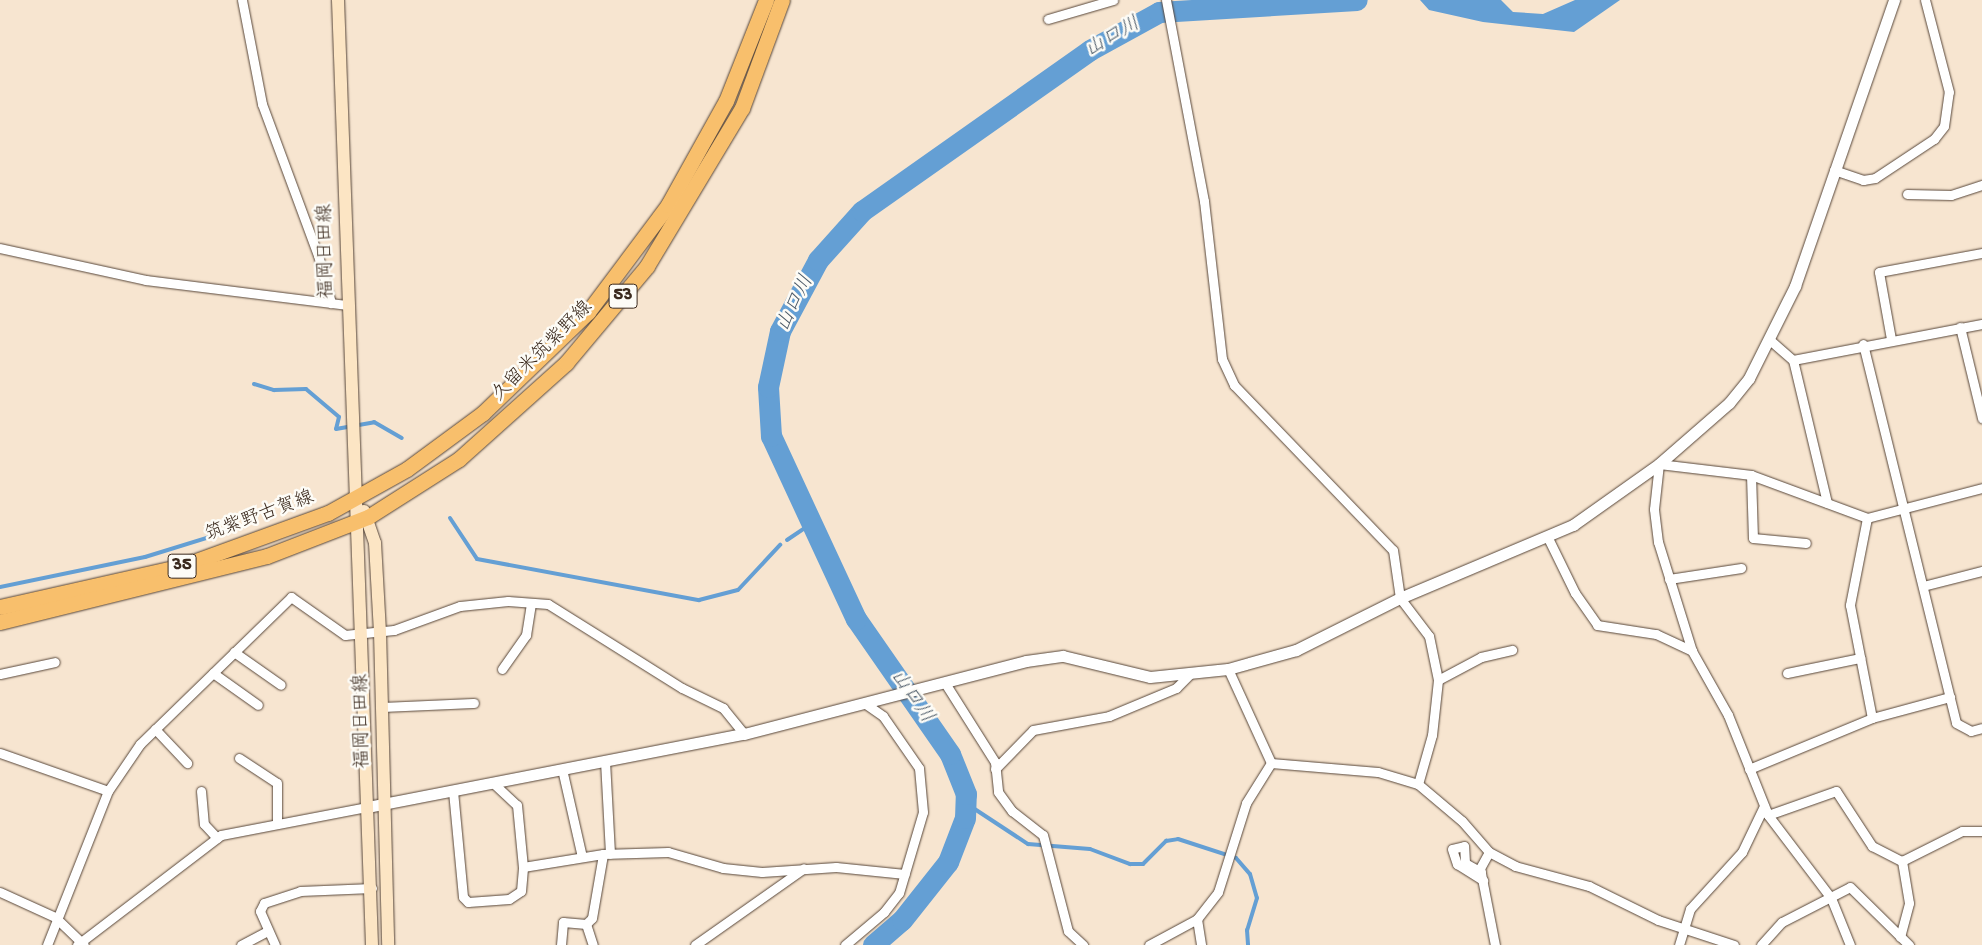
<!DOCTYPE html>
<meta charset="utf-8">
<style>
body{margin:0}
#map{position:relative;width:1982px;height:945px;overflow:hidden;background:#f7e5d0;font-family:"Gochi Hand","Klee One",sans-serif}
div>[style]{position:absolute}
.water>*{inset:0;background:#649fd4}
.stream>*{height:4px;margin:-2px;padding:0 2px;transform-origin:2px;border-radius:2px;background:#649fd4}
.river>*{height:21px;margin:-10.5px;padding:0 10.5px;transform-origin:10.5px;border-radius:10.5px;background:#649fd4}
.roads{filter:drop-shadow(0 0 1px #574639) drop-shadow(0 0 1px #574639)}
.minor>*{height:9px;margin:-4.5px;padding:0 4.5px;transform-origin:4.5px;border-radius:4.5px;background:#fff}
.tertiary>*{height:11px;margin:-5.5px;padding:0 5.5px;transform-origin:5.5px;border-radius:5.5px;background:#fff}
.secondary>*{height:12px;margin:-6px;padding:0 6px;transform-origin:6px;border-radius:6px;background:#fce5c4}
.primary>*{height:15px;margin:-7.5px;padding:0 7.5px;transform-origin:7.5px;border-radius:7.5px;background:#f8bf6c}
span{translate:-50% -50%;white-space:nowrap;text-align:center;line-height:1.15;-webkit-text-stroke:5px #fdfcf7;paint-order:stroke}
.shield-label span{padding:1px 4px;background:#fdfcf7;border:1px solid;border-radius:4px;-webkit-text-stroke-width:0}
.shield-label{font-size:18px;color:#3b2a1e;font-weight:700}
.street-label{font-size:19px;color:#3b2a1e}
.water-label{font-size:20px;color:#4b5967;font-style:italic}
</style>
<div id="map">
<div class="water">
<div style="clip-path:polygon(1420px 0,1501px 0,1513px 12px,1543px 14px,1575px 0,1620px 0,1574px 32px,1483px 22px,1429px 10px)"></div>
</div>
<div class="stream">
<div style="left:254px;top:384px;width:21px;rotate:17deg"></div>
<div style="left:274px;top:390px;width:32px;rotate:-2deg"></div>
<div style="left:306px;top:389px;width:43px;rotate:40.3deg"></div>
<div style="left:339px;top:417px;width:12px;rotate:104deg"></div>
<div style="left:336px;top:429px;width:39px;rotate:-10deg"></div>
<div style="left:374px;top:422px;width:32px;rotate:30deg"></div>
<div style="left:450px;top:518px;width:49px;rotate:56.6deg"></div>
<div style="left:477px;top:559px;width:226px;rotate:10.5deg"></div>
<div style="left:699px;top:600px;width:40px;rotate:-14.4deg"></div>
<div style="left:738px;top:590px;width:62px;rotate:-47deg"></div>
<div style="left:787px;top:540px;width:32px;rotate:-34deg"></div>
<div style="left:0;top:587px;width:148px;rotate:-11.7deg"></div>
<div style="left:145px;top:557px;width:85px;rotate:-17.2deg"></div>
<div style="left:967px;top:804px;width:73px;rotate:33.3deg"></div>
<div style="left:1028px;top:844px;width:62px;rotate:4.6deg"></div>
<div style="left:1090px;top:849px;width:43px;rotate:20.6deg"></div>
<div style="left:1130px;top:864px;width:13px"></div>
<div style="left:1143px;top:864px;width:33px;rotate:-45deg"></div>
<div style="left:1166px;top:841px;width:12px;rotate:-9deg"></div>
<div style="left:1178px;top:839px;width:61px;rotate:18.1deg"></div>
<div style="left:1236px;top:858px;width:21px;rotate:49deg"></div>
<div style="left:1250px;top:874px;width:25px;rotate:74deg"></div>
<div style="left:1257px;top:898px;width:34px;rotate:107deg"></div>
<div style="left:1247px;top:930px;width:15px;rotate:86deg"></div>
</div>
<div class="river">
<div style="left:873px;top:945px;width:38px;rotate:-41deg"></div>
<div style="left:902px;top:920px;width:74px;rotate:-51.6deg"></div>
<div style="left:948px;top:862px;width:47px;rotate:-68.9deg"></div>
<div style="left:965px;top:818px;width:24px;rotate:-88deg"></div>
<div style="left:966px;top:794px;width:43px;rotate:-111.8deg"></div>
<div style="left:950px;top:754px;width:165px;rotate:-124.8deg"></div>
<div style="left:856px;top:619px;width:202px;rotate:-114.9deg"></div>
<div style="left:771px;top:436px;width:49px;rotate:-93.5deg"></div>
<div style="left:768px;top:387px;width:57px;rotate:-77.9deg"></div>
<div style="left:780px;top:331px;width:81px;rotate:-61.8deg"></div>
<div style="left:818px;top:260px;width:66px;rotate:-48.1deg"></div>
<div style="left:862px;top:211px;width:279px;rotate:-35.2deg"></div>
<div style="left:1090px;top:50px;width:79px;rotate:-28.8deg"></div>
<div style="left:1159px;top:12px;width:198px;rotate:-3.5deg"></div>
</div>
<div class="roads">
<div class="minor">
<div style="left:242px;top:0;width:106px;rotate:79.1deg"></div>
<div style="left:262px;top:104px;width:161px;rotate:69.7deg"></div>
<div style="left:318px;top:255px;width:50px;rotate:74.8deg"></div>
<div style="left:1166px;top:0;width:205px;rotate:79.3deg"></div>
<div style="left:1204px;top:201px;width:159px;rotate:83.5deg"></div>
<div style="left:1222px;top:359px;width:29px;rotate:65deg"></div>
<div style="left:1234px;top:385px;width:229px;rotate:46.1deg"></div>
<div style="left:1393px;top:550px;width:49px;rotate:81.7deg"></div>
<div style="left:1400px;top:598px;width:48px;rotate:52.7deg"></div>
<div style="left:1429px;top:636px;width:45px;rotate:78.4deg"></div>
<div style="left:1438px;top:680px;width:55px;rotate:96.2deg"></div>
<div style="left:1432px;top:735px;width:51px;rotate:105.9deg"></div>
<div style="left:1048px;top:19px;width:68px;rotate:-16.3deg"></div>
<div style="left:1834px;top:170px;width:31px;rotate:19deg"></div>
<div style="left:1863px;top:180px;width:12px;rotate:-9deg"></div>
<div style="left:1875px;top:178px;width:71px;rotate:-33.5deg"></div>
<div style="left:1934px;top:139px;width:16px;rotate:-52deg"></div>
<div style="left:1944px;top:126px;width:34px;rotate:-82deg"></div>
<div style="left:1949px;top:92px;width:95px;rotate:-104.6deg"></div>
<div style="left:1907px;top:194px;width:44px;rotate:1.3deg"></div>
<div style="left:1951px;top:195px;width:33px;rotate:-18deg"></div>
<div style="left:0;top:248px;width:149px;rotate:12.4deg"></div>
<div style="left:146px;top:280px;width:203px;rotate:7.1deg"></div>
<div style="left:1960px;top:327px;width:94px;rotate:76.4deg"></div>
<div style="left:1891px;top:339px;width:68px;rotate:-100.2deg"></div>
<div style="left:1879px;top:272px;width:105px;rotate:-10.5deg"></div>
<div style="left:1771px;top:341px;width:29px;rotate:41deg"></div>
<div style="left:1793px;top:360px;width:192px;rotate:-10.8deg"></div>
<div style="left:1863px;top:344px;width:390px;rotate:76.2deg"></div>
<div style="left:1956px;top:723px;width:17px;rotate:28deg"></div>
<div style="left:1971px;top:731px;width:11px;rotate:-15deg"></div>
<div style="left:1793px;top:360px;width:147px;rotate:76.6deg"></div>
<div style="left:1751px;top:475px;width:63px;rotate:88.2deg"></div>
<div style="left:1753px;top:538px;width:53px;rotate:5.4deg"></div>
<div style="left:1867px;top:518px;width:89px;rotate:101.1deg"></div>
<div style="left:1850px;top:605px;width:115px;rotate:79deg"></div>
<div style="left:1548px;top:538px;width:61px;rotate:63.9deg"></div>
<div style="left:1575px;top:593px;width:39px;rotate:55deg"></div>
<div style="left:1597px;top:625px;width:60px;rotate:8.7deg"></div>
<div style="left:1656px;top:634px;width:40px;rotate:25deg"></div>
<div style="left:1669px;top:579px;width:73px;rotate:-8.7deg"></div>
<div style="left:1923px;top:586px;width:61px;rotate:-14.3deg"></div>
<div style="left:234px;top:652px;width:57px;rotate:35.1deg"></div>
<div style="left:502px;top:669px;width:42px;rotate:-54.8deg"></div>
<div style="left:526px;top:635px;width:32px;rotate:-81deg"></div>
<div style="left:1228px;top:669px;width:103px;rotate:65.4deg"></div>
<div style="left:213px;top:673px;width:55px;rotate:35.4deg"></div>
<div style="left:1787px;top:673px;width:75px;rotate:-11.6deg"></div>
<div style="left:0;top:674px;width:56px;rotate:-12.3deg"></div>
<div style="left:1438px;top:680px;width:49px;rotate:-28.1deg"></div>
<div style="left:1481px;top:657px;width:32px;rotate:-13deg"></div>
<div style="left:945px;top:683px;width:93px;rotate:57.7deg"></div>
<div style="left:995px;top:762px;width:30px;rotate:84deg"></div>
<div style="left:998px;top:792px;width:24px;rotate:54deg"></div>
<div style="left:1012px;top:811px;width:39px;rotate:38deg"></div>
<div style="left:1043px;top:835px;width:99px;rotate:75.4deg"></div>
<div style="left:1068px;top:931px;width:21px;rotate:43deg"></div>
<div style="left:381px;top:707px;width:93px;rotate:-2.5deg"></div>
<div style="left:155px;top:729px;width:47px;rotate:46.7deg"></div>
<div style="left:0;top:753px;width:114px;rotate:19.4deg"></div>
<div style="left:239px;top:758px;width:45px;rotate:33.3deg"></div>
<div style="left:277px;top:783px;width:41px;rotate:90deg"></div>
<div style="left:605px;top:761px;width:93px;rotate:86.9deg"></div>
<div style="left:562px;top:769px;width:90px;rotate:77.2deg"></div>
<div style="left:995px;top:769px;width:54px;rotate:-45.7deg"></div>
<div style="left:1033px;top:730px;width:77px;rotate:-10.4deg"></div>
<div style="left:1109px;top:716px;width:73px;rotate:-22.7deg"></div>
<div style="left:1176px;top:688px;width:20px;rotate:-45deg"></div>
<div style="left:1749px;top:769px;width:133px;rotate:-22.5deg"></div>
<div style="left:1872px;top:718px;width:81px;rotate:-15.1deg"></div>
<div style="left:492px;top:782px;width:34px;rotate:43deg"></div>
<div style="left:517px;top:805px;width:62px;rotate:84.5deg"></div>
<div style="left:523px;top:867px;width:81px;rotate:-9.2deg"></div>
<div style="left:603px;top:854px;width:65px;rotate:-1.8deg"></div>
<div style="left:668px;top:852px;width:57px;rotate:16.2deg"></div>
<div style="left:723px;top:868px;width:39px;rotate:6deg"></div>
<div style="left:762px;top:872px;width:74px;rotate:-3.9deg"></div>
<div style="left:836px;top:867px;width:69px;rotate:5.8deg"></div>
<div style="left:201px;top:791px;width:33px;rotate:85deg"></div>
<div style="left:204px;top:824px;width:19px;rotate:47deg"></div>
<div style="left:453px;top:791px;width:106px;rotate:84.6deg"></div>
<div style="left:463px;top:897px;width:7px;rotate:45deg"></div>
<div style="left:468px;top:902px;width:41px;rotate:-4.2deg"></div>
<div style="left:509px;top:899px;width:14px;rotate:-34deg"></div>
<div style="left:521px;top:891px;width:24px;rotate:-85deg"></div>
<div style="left:1768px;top:815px;width:72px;rotate:-19.4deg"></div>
<div style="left:1836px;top:791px;width:66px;rotate:56.8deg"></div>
<div style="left:1872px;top:846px;width:34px;rotate:27deg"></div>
<div style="left:1489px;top:852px;width:18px;rotate:119deg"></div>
<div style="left:1480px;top:868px;width:78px;rotate:79deg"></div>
<div style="left:1481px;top:872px;width:18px;rotate:-151deg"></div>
<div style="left:1465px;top:863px;width:17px;rotate:-93deg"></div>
<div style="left:1464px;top:846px;width:12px;rotate:166deg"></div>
<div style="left:1452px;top:849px;width:16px;rotate:72deg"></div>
<div style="left:1457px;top:864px;width:31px;rotate:32deg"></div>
<div style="left:0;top:892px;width:60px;rotate:24.4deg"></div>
<div style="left:55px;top:917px;width:40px;rotate:44deg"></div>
<div style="left:1197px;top:919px;width:26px;rotate:81deg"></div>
<div style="left:586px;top:924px;width:8px;rotate:-45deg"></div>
<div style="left:592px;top:918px;width:65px;rotate:-80.2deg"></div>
<div style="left:1900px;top:937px;width:35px;rotate:-75deg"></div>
<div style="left:1909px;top:903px;width:43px;rotate:-99.5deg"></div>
<div style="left:1902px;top:861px;width:67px;rotate:-26.6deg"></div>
<div style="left:1962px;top:831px;width:20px"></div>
<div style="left:47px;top:945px;width:166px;rotate:-68.4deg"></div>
<div style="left:108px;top:791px;width:57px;rotate:-55.8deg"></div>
<div style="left:140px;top:744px;width:211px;rotate:-44.2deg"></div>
<div style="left:291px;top:597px;width:66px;rotate:35.1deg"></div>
<div style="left:345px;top:635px;width:49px;rotate:-5.8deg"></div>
<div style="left:394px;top:630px;width:70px;rotate:-20deg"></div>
<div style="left:460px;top:606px;width:48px;rotate:-5.9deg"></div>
<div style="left:508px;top:601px;width:40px;rotate:4.3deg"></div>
<div style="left:548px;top:604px;width:158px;rotate:32.1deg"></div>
<div style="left:682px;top:688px;width:46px;rotate:26deg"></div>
<div style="left:723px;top:708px;width:33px;rotate:51deg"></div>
<div style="left:77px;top:945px;width:181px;rotate:-37.4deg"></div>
<div style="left:221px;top:835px;width:149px;rotate:-10.9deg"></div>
<div style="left:241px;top:945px;width:30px;rotate:-28deg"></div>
<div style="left:275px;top:945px;width:37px;rotate:-114deg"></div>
<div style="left:260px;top:911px;width:9px;rotate:-63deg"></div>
<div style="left:264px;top:903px;width:38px;rotate:-18deg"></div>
<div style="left:300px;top:891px;width:72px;rotate:-2.4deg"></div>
<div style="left:561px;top:945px;width:23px;rotate:-85deg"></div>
<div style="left:563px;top:922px;width:23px;rotate:5deg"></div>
<div style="left:586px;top:924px;width:22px;rotate:72deg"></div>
<div style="left:695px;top:945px;width:133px;rotate:-35.2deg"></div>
<div style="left:845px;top:945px;width:51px;rotate:-40.2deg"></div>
<div style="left:884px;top:912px;width:24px;rotate:-52deg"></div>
<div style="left:899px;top:893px;width:84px;rotate:-73.5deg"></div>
<div style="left:923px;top:812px;width:44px;rotate:-95.2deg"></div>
<div style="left:919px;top:768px;width:63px;rotate:-124.7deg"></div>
<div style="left:883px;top:716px;width:21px;rotate:-145deg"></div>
<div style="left:1149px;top:945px;width:55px;rotate:-28.4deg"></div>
<div style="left:1197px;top:919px;width:34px;rotate:-52deg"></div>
<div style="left:1218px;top:892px;width:93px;rotate:-72.5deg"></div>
<div style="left:1246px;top:803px;width:47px;rotate:-58deg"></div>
<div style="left:1271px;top:763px;width:107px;rotate:4.8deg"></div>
<div style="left:1378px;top:772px;width:42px;rotate:16.7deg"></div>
<div style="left:1418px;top:784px;width:57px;rotate:40.1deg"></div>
<div style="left:1462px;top:821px;width:41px;rotate:48.9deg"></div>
<div style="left:1489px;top:852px;width:30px;rotate:28deg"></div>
<div style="left:1515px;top:866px;width:77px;rotate:15.1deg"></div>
<div style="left:1589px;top:886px;width:77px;rotate:26.2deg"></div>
<div style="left:1658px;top:920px;width:80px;rotate:18.2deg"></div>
<div style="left:1679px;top:945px;width:38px;rotate:-73deg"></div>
<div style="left:1690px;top:909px;width:77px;rotate:-47.6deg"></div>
<div style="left:1742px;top:852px;width:51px;rotate:-64.4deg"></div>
<div style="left:1761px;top:945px;width:31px;rotate:-48deg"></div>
<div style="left:1782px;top:922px;width:76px;rotate:-27.2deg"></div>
<div style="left:1850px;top:887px;width:83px;rotate:44.5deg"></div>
<div style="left:1850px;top:945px;width:51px;rotate:-112deg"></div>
<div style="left:1831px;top:898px;width:104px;rotate:-127.2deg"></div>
<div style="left:1768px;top:815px;width:108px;rotate:-111.8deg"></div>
<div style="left:1728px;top:715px;width:73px;rotate:-119.4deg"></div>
<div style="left:1692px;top:651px;width:114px;rotate:-107.3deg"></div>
<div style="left:1658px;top:542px;width:33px;rotate:-97deg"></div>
<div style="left:1654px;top:509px;width:45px;rotate:-83.7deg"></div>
<div style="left:1659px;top:464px;width:93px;rotate:6.8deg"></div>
<div style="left:1751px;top:475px;width:124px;rotate:20.3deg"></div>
<div style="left:1867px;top:518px;width:119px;rotate:-14.6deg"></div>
</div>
<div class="tertiary">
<div style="left:367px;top:807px;width:384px;rotate:-11deg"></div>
<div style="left:744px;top:734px;width:291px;rotate:-14.5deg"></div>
<div style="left:1026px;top:661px;width:37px;rotate:-8deg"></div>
<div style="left:1063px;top:656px;width:89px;rotate:13.6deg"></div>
<div style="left:1150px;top:677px;width:78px;rotate:-5.9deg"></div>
<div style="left:1228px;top:669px;width:71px;rotate:-15.6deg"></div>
<div style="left:1296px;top:650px;width:116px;rotate:-26.6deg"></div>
<div style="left:1400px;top:598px;width:188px;rotate:-22.9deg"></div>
<div style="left:1573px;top:525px;width:105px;rotate:-35.3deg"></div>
<div style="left:1659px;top:464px;width:93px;rotate:-41.1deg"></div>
<div style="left:1729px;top:403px;width:32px;rotate:-51deg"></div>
<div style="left:1749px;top:378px;width:103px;rotate:-63.4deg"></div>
<div style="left:1795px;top:286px;width:303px;rotate:-70.9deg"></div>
</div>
<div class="secondary">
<div style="left:338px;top:0;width:946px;rotate:87.94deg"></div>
<div style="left:364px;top:511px;width:34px;rotate:71deg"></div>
<div style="left:375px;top:543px;width:89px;rotate:86.8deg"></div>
<div style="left:380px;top:632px;width:313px;rotate:88.5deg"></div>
</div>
<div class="primary">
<div style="left:0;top:607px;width:187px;rotate:-12.7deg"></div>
<div style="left:182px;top:566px;width:155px;rotate:-20deg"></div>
<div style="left:328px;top:513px;width:90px;rotate:-29.1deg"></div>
<div style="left:407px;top:469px;width:94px;rotate:-36.4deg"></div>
<div style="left:483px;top:413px;width:146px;rotate:-43.9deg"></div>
<div style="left:588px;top:312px;width:134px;rotate:-53.2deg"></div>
<div style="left:668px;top:205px;width:119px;rotate:-60.9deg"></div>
<div style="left:726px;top:101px;width:109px;rotate:-68.4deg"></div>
<div style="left:0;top:622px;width:275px;rotate:-13.9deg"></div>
<div style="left:267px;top:556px;width:108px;rotate:-21.1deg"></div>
<div style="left:368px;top:517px;width:108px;rotate:-32.5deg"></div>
<div style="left:459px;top:459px;width:144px;rotate:-41.9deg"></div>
<div style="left:566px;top:363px;width:126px;rotate:-50.1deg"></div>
<div style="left:647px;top:266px;width:184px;rotate:-59deg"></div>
<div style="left:742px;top:108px;width:115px;rotate:-69.7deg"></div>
</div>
</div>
<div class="shield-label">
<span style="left:623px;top:296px">53</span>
<span style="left:182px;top:566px">35</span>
</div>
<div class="street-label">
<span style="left:327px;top:251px;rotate:-91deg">福岡日田線</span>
<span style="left:543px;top:352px;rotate:-45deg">久留米筑紫野線</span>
<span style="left:260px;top:517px;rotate:-20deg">筑紫野古賀線</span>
<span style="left:363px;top:721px;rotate:-91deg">福岡日田線</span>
</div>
<div class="water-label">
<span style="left:1113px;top:38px;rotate:-30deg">山口川</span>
<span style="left:796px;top:304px;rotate:-64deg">山口川</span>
<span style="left:911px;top:697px;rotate:55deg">山口川</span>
</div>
</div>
